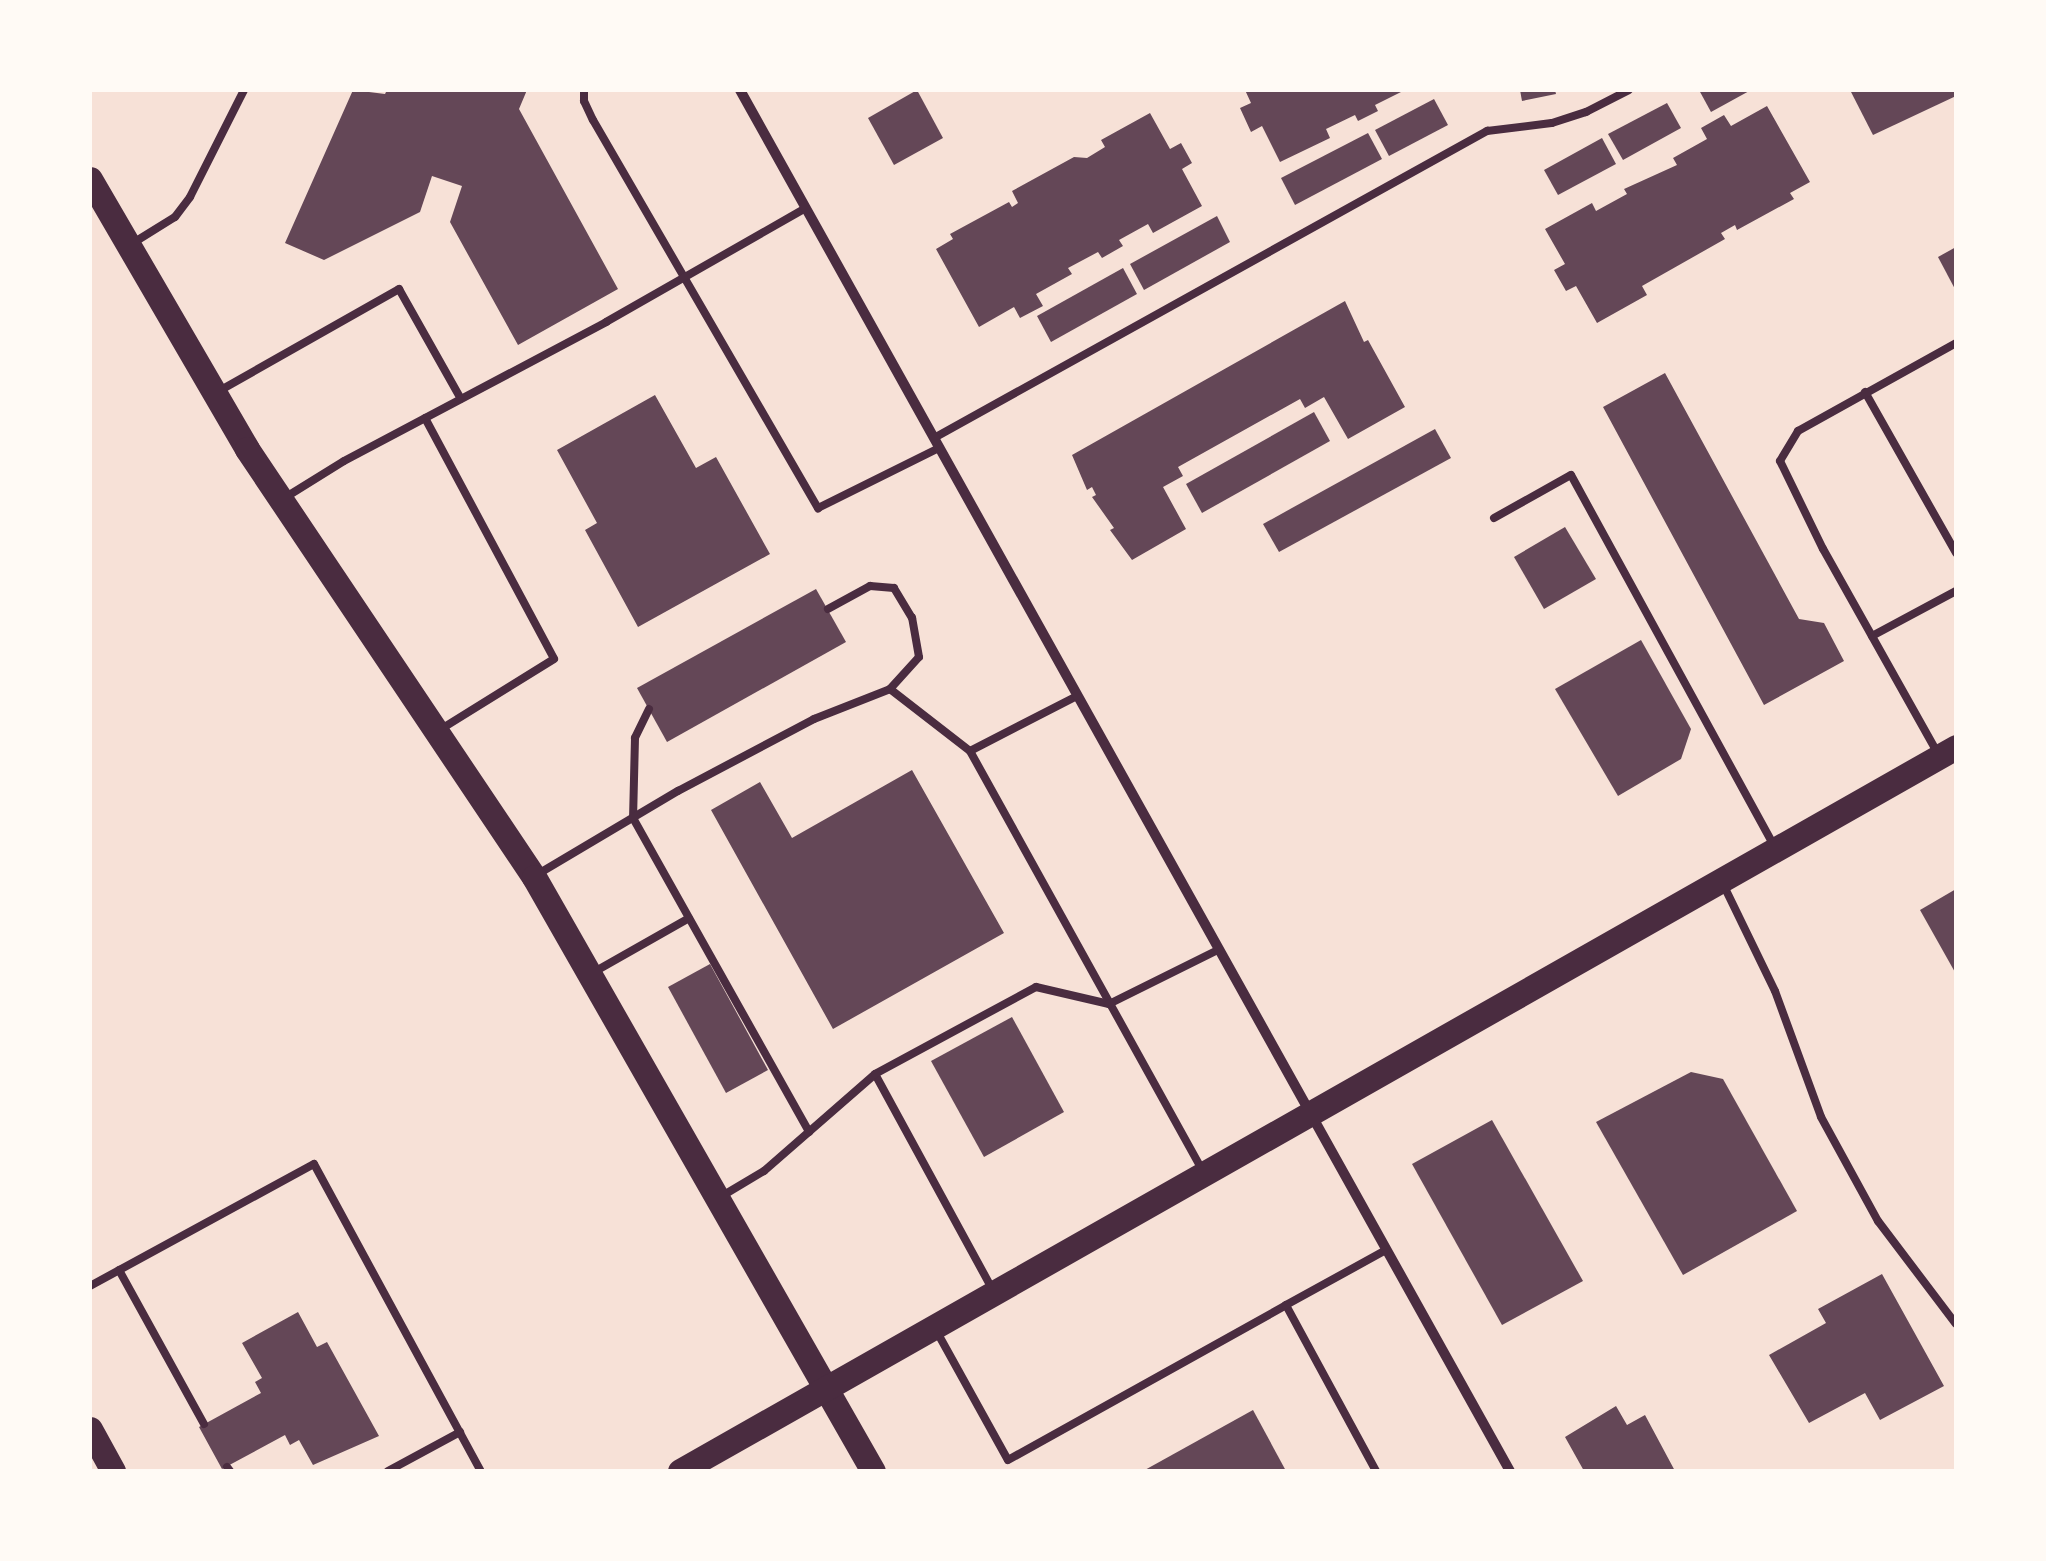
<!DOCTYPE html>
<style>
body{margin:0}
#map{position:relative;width:2046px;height:1561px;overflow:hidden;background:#f7e1d7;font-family:Arial,sans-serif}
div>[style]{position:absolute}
.building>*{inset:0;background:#644757}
.service>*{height:8px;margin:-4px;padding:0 4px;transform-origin:4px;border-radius:4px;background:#4a2c40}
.minor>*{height:10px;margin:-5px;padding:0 5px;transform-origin:5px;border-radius:5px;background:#4a2c40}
.primary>*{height:25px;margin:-12.5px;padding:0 12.5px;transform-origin:12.5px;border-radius:12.5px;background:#4a2c40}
span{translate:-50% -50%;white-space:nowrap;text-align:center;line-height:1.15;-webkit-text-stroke:9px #fffaf5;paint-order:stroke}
.frame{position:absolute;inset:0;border:92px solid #fffaf5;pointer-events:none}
</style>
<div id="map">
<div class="building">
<div style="clip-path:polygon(353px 90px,385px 94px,387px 90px,527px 90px,519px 109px,618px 289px,518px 345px,450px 222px,462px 186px,432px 176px,420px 212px,324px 260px,285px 243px)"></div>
<div style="clip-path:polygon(917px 90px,943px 138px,894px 165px,868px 118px)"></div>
<div style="clip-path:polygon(1245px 90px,1405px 90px,1375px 105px,1378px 111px,1358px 121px,1355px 115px,1326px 129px,1330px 138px,1280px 162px,1262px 126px,1251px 132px,1240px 108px,1251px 103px)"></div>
<div style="clip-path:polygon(1520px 90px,1555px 90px,1556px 94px,1522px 101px)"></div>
<div style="clip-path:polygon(1699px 90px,1751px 90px,1711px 112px)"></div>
<div style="clip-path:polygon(1850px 90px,1956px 90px,1956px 96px,1873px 135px)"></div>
<div style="clip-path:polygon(1434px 99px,1448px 125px,1389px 156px,1375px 130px)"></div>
<div style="clip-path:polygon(1667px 103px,1681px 128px,1623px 160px,1608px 134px)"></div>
<div style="clip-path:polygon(1767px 106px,1810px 182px,1790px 193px,1794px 199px,1737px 230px,1735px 225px,1721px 233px,1725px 239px,1642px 286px,1647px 295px,1597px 323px,1576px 286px,1566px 291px,1554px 270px,1565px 264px,1545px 229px,1592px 203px,1596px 211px,1627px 194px,1624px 189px,1677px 165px,1673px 158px,1707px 139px,1701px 128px,1724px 115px,1731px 126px)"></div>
<div style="clip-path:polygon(1150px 113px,1170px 149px,1181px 143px,1192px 163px,1182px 169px,1202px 206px,1153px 233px,1148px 224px,1119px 240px,1123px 246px,1102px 258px,1098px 252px,1068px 268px,1072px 274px,1036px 294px,1043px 306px,1020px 318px,1014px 307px,979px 327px,936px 249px,953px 239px,950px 234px,1009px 202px,1012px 207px,1018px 203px,1012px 191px,1074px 157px,1087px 158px,1105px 147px,1101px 140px)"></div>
<div style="clip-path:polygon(1368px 133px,1382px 159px,1295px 205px,1281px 178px)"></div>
<div style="clip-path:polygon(1602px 138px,1616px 164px,1558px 195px,1544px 170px)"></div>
<div style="clip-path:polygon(1217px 216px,1230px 242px,1144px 290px,1130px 264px)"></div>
<div style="clip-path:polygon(1956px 247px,1956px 291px,1938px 257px)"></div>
<div style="clip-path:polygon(1123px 268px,1137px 294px,1051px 342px,1037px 316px)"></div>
<div style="clip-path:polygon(1345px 301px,1364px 342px,1368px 340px,1405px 407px,1348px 439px,1324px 397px,1305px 408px,1300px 399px,1178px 467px,1183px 476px,1163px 487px,1186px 529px,1132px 560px,1110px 530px,1114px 528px,1092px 497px,1096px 495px,1092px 487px,1087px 490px,1072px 455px)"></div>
<div style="clip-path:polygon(1665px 373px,1799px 619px,1824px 623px,1844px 661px,1764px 705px,1603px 407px)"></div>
<div style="clip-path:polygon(655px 395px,696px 468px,716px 457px,770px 554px,638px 627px,585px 530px,597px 523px,557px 450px)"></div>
<div style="clip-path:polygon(1314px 412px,1330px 441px,1202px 513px,1186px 484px)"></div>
<div style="clip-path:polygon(1435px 429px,1451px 458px,1279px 552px,1263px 524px)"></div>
<div style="clip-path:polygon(1565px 527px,1596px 579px,1544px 609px,1514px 557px)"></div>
<div style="clip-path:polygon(816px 589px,846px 642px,667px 742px,637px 688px)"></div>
<div style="clip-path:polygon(1641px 640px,1691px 729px,1681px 759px,1618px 796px,1555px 689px)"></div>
<div style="clip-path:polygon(912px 770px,1004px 933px,833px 1029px,711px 810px,760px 782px,792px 838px)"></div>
<div style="clip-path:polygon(1956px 889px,1956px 974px,1920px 910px)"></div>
<div style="clip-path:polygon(710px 964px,768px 1070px,726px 1093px,668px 987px)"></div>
<div style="clip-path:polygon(1012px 1017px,1064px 1112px,984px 1157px,931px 1061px)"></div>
<div style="clip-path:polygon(1691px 1072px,1723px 1079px,1797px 1211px,1683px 1275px,1596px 1122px)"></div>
<div style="clip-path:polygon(1492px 1120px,1583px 1281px,1502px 1325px,1412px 1164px)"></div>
<div style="clip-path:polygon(1882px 1274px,1944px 1386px,1880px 1420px,1865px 1393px,1809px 1423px,1769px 1355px,1826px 1323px,1818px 1309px)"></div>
<div style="clip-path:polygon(298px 1312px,317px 1347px,327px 1342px,379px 1436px,313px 1465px,299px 1440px,290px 1445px,285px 1435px,222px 1469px,199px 1427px,261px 1393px,255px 1382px,262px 1378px,242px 1343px)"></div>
<div style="clip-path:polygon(1616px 1406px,1627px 1425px,1645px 1415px,1675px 1471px,1584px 1471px,1565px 1437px)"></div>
<div style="clip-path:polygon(1253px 1410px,1286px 1471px,1143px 1471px)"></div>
</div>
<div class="service">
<div style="left:584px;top:90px;width:11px;rotate:90deg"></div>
<div style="left:584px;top:101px;width:21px;rotate:65deg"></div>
<div style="left:593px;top:120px;width:449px;rotate:59.9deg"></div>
<div style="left:818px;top:508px;width:135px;rotate:-26.4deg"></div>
<div style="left:133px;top:243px;width:49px;rotate:-31.8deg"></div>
<div style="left:175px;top:217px;width:25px;rotate:-53deg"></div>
<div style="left:190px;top:197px;width:120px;rotate:-63.2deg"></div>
<div style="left:219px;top:391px;width:207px;rotate:-29.5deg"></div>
<div style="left:399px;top:289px;width:126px;rotate:60.6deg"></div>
<div style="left:1865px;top:392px;width:185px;rotate:60.5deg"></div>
<div style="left:425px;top:418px;width:273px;rotate:61.8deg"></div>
<div style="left:554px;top:659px;width:133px;rotate:148.2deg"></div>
<div style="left:934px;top:438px;width:633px;rotate:-29.04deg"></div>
<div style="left:1487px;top:131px;width:65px;rotate:-7deg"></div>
<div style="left:1552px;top:123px;width:36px;rotate:-18deg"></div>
<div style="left:1586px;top:112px;width:48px;rotate:-27.1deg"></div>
<div style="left:286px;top:497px;width:68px;rotate:-31.8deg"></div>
<div style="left:344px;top:461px;width:297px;rotate:-27.9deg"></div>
<div style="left:606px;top:322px;width:230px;rotate:-29.7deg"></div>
<div style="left:1494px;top:518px;width:88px;rotate:-29.2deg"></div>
<div style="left:1571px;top:475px;width:423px;rotate:61.3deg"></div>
<div style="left:1872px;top:636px;width:95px;rotate:-28.2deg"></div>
<div style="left:890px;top:689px;width:101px;rotate:37.8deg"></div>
<div style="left:1077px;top:696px;width:120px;rotate:152.8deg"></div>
<div style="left:970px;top:751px;width:480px;rotate:61deg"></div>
<div style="left:649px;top:709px;width:32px;rotate:116deg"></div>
<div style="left:635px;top:738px;width:80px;rotate:91.4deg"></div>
<div style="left:633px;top:818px;width:360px;rotate:60.7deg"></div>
<div style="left:1937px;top:752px;width:233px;rotate:-119.3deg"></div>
<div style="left:1823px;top:549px;width:98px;rotate:-116deg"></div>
<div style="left:1780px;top:461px;width:35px;rotate:-59deg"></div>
<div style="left:1798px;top:431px;width:181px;rotate:-29.1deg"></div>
<div style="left:538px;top:874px;width:163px;rotate:-30.7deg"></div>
<div style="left:678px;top:791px;width:154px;rotate:-27.9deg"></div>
<div style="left:814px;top:719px;width:82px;rotate:-21.5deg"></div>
<div style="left:890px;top:689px;width:43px;rotate:-47.8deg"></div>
<div style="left:919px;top:657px;width:40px;rotate:-100deg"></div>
<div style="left:912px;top:618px;width:35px;rotate:-121deg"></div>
<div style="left:894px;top:588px;width:24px;rotate:-175deg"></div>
<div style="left:870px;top:586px;width:48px;rotate:151.3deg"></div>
<div style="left:1723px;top:884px;width:119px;rotate:64.1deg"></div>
<div style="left:1775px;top:991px;width:134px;rotate:69.9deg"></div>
<div style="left:1821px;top:1117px;width:119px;rotate:61.3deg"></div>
<div style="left:1878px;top:1221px;width:129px;rotate:52.9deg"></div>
<div style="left:594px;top:972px;width:109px;rotate:-29.6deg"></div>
<div style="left:875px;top:1074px;width:245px;rotate:61.4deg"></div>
<div style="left:722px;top:1196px;width:49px;rotate:-30.8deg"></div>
<div style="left:764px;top:1171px;width:147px;rotate:-41.1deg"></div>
<div style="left:875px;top:1074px;width:183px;rotate:-28.4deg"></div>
<div style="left:1036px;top:987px;width:75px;rotate:13.1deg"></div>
<div style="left:1109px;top:1004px;width:122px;rotate:-26.4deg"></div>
<div style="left:119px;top:1270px;width:176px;rotate:61.1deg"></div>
<div style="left:90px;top:1286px;width:255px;rotate:-28.6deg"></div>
<div style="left:314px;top:1164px;width:349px;rotate:61.5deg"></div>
<div style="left:937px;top:1332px;width:146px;rotate:61deg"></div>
<div style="left:1008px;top:1460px;width:318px;rotate:-29.1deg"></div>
<div style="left:227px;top:1467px;width:5px;rotate:53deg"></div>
<div style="left:388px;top:1471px;width:82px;rotate:-28.4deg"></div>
<div style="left:1376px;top:1471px;width:189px;rotate:-118.5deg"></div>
<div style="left:1286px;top:1305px;width:114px;rotate:-28.8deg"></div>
</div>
<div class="minor">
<div style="left:740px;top:90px;width:1581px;rotate:60.86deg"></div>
</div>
<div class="primary">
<div style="left:90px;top:179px;width:312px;rotate:59.8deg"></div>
<div style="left:247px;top:449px;width:515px;rotate:56.16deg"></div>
<div style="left:534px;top:877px;width:684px;rotate:60.29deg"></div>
<div style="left:90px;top:1429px;width:48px;rotate:61.3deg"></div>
<div style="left:680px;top:1471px;width:1467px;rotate:-29.57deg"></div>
</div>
<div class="frame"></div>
</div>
